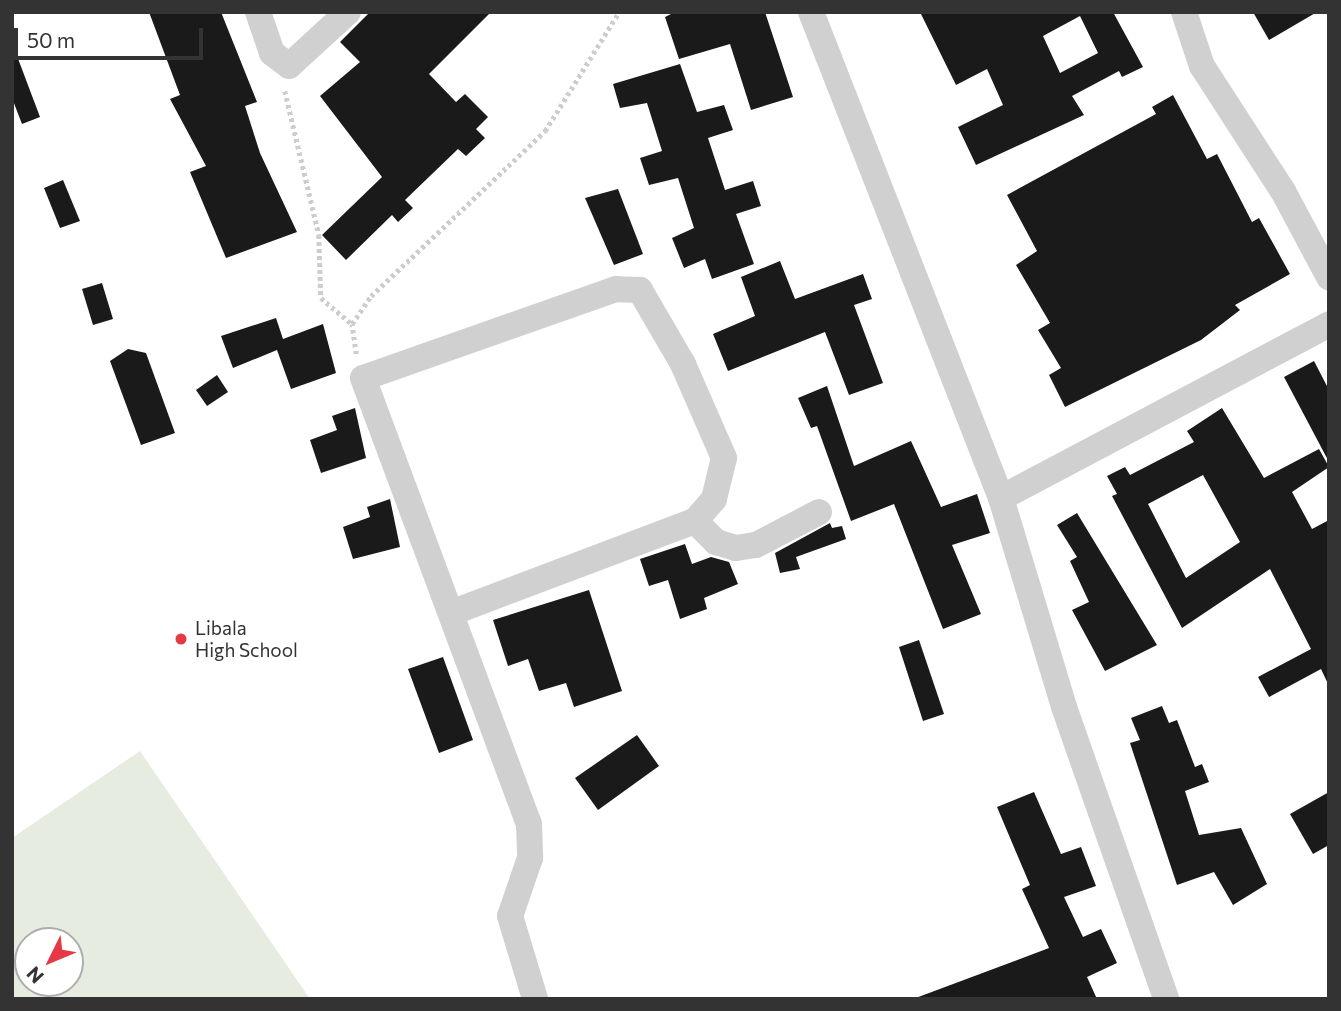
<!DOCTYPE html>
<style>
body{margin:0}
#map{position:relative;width:1341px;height:1011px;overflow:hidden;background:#fff;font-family:Commissioner,sans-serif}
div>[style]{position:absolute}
.green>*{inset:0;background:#e6ecdf}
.building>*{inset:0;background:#1a1a1a}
.path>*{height:4.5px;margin-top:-2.25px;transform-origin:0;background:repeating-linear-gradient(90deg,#cdcdcd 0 3.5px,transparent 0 7px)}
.minor>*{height:26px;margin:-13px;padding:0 13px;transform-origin:13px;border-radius:13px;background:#d0d0d0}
.dots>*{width:19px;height:19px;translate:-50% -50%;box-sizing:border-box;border:4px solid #fff;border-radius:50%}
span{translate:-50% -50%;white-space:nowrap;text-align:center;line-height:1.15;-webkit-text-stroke:7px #fff;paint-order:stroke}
.poi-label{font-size:19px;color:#333}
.left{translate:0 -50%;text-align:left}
.frame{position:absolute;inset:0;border:14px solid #333;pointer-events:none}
.north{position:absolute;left:14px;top:927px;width:70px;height:70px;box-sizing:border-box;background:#fff;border:2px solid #adadad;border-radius:50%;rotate:227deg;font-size:19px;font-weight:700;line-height:28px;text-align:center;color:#333}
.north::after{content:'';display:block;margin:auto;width:24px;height:32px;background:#e63946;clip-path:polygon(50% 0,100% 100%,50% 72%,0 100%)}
.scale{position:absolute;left:14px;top:28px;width:189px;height:32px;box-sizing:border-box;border:4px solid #333;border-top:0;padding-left:9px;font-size:21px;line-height:24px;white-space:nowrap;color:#333;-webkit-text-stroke:5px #fff;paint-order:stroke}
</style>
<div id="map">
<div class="green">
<div style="clip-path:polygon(evenodd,140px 751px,310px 999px,12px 999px,12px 838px,140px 751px,28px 941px,70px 941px,70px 983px,28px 983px,28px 941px)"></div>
</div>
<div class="building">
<div style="clip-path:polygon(149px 12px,221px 12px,257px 102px,245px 106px,260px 153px,297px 232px,226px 258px,190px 172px,206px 166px,170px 99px,180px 95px)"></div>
<div style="clip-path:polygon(370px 12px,491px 12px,429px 74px,456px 102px,465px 94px,488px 117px,476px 129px,485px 138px,466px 156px,458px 149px,405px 200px,413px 208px,398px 222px,392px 215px,346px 260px,322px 235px,382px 177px,320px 96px,360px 62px,340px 42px)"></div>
<div style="clip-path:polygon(675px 12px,765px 12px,793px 97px,751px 110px,730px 44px,679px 59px,665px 17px)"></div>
<div style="clip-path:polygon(evenodd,920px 12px,1113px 12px,1143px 67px,1122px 77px,1119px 71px,1072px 96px,1084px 115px,976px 165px,958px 127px,1003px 105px,987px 69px,956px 85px,920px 12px,1080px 16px,1098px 53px,1060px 73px,1043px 36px,1080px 16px)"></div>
<div style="clip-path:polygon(1253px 12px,1317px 12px,1269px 40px)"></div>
<div style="clip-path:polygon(14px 48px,40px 117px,22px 124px,12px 98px)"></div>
<div style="clip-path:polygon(680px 64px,697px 112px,724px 105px,733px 130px,708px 138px,725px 190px,753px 181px,761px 206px,736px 214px,754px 264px,712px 279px,705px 259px,684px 268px,672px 238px,694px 228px,678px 178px,649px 185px,640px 158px,662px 151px,647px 103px,620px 108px,613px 84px)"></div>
<div style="clip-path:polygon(1173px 95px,1207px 159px,1217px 154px,1252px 222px,1259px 218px,1290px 274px,1235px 305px,1240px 310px,1201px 340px,1065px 407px,1049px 375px,1061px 368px,1038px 330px,1050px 323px,1016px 265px,1037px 251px,1007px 195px,1156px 114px,1152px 107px)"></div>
<div style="clip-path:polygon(63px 180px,80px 221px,60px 228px,44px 188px)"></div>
<div style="clip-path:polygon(618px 189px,643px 254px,614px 265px,585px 198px)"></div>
<div style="clip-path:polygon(780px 261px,795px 299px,863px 274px,872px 299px,854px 305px,883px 383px,849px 395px,825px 332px,728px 371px,713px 334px,755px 316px,741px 277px)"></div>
<div style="clip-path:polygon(102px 283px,113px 319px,93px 325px,82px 289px)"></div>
<div style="clip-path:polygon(276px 318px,283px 339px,323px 324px,336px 373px,291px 389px,277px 350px,233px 368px,221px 336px)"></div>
<div style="clip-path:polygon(128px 349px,146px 353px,175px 433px,141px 445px,110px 361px)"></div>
<div style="clip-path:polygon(1314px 361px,1329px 390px,1329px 462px,1284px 377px)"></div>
<div style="clip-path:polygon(217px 375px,228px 392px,207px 406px,196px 390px)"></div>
<div style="clip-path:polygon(827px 386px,854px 466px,911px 441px,941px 507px,977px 494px,990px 533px,952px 545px,981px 614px,943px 629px,894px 504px,851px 521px,817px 426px,811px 428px,798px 398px)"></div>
<div style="clip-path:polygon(355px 408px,366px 458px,321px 473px,310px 440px,337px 430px,332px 416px)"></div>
<div style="clip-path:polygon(evenodd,1222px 408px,1264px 478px,1319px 449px,1329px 467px,1292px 492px,1312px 529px,1329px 520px,1329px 686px,1321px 669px,1269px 697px,1258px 677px,1311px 649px,1270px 569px,1182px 628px,1112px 496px,1117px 494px,1107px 476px,1125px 467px,1130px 475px,1194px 442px,1187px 431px,1222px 408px,1203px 475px,1240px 542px,1186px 578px,1148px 504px,1203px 475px)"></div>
<div style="clip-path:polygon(390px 499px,400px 547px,353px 559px,343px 527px,370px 517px,367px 507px)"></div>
<div style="clip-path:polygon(1077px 513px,1157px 645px,1105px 671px,1072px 610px,1089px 602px,1070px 561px,1077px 557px,1057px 525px)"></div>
<div style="clip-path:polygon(830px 523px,832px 528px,842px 526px,846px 539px,796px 557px,800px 569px,780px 573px,775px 553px)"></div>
<div style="clip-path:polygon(685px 544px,692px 564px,711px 557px,729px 562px,738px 584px,704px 598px,707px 609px,680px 619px,668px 580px,649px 586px,640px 559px)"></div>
<div style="clip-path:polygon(589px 590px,622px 691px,574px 707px,566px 683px,539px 691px,528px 659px,508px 666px,493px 620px)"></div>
<div style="clip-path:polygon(919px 640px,944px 714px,923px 721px,899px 647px)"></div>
<div style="clip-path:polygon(443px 657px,473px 740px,439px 753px,408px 669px)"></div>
<div style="clip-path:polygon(1162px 706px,1169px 723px,1177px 720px,1195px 767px,1202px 764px,1209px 782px,1185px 791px,1199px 835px,1241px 828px,1267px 884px,1233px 905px,1214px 872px,1177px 885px,1130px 743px,1140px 740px,1131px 718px)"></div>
<div style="clip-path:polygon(637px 735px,659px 766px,598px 810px,575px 778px)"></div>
<div style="clip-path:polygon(1034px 792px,1061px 854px,1081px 847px,1096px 886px,1064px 897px,1083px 937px,1101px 929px,1117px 963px,1087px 977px,1097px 999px,913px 999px,1049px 948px,1022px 889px,1030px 885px,997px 807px)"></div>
<div style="clip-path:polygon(1329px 792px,1329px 845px,1313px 854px,1290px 814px)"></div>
</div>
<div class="path">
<div style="left:285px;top:91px;width:148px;rotate:76.7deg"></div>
<div style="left:319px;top:235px;width:63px;rotate:88.2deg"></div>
<div style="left:321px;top:298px;width:40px;rotate:40deg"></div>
<div style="left:356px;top:354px;width:30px;rotate:-98deg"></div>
<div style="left:352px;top:324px;width:34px;rotate:-56deg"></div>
<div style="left:371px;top:296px;width:240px;rotate:-43.5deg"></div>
<div style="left:545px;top:131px;width:140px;rotate:-58.1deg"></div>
</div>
<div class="minor">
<div style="left:258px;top:12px;width:43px;rotate:71.1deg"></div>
<div style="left:272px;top:53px;width:21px;rotate:37deg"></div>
<div style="left:289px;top:66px;width:80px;rotate:-42.5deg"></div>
<div style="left:811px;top:12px;width:522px;rotate:68.65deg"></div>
<div style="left:1001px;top:498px;width:218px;rotate:73.2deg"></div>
<div style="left:1064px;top:707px;width:309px;rotate:70.7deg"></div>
<div style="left:1184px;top:12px;width:57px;rotate:71.6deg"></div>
<div style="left:1202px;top:66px;width:149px;rotate:57.1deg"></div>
<div style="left:1283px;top:191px;width:98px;rotate:61.9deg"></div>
<div style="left:1001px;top:498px;width:371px;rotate:-27.9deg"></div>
<div style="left:695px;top:521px;width:30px;rotate:45deg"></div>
<div style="left:716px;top:542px;width:21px;rotate:17deg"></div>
<div style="left:736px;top:548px;width:20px;rotate:-9deg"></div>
<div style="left:756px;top:545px;width:71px;rotate:-27.6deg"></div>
<div style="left:451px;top:613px;width:261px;rotate:-20.7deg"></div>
<div style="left:695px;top:521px;width:29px;rotate:-49deg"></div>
<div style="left:714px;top:499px;width:42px;rotate:-76.3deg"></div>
<div style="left:724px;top:458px;width:103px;rotate:-113.6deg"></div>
<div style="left:683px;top:364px;width:86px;rotate:-120.2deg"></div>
<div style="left:640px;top:290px;width:24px;rotate:-178deg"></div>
<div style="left:616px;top:289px;width:268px;rotate:160.6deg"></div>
<div style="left:363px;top:378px;width:476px;rotate:69.6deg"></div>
<div style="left:529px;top:824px;width:34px;rotate:88deg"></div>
<div style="left:530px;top:858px;width:61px;rotate:109deg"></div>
<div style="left:510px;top:916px;width:87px;rotate:73.2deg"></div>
</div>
<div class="dots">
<div style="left:181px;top:639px;background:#e63946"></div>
</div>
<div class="poi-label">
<span class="left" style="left:195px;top:639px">Libala<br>High School</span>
</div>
<div class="frame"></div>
<div class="north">N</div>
<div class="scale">50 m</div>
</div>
